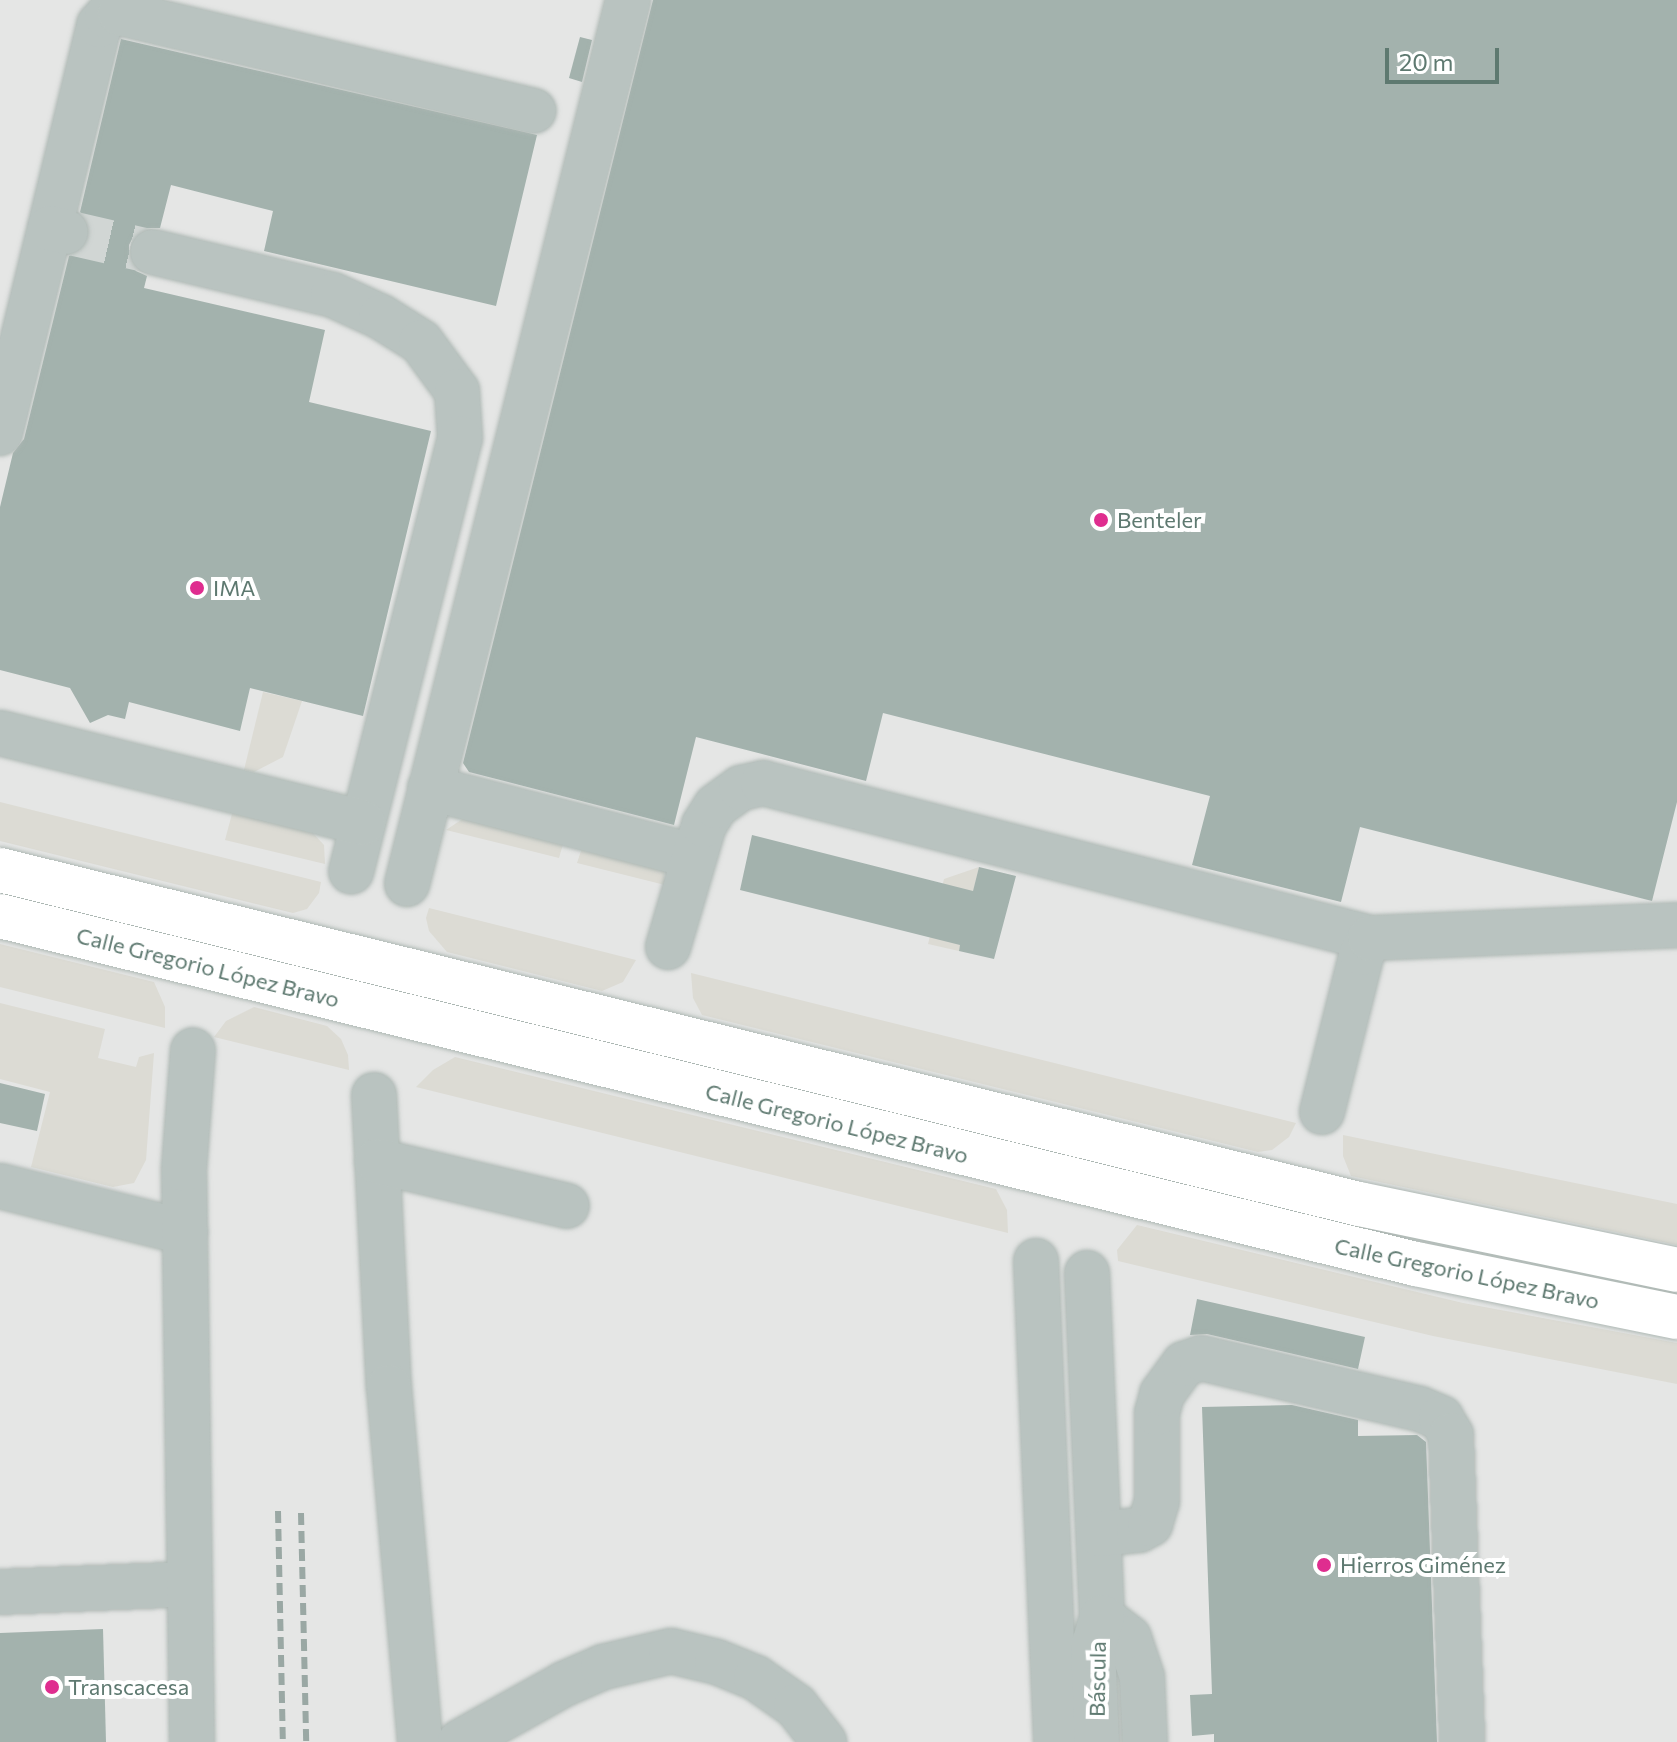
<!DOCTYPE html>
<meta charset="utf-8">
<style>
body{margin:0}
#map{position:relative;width:1677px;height:1742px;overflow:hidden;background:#f7f5f5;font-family:Commissioner,sans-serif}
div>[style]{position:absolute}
.built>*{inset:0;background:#e5e6e5}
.green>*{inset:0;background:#dcdbd4}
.building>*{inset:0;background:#a3b2ad}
.minor-tunnel>*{height:44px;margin-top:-22px;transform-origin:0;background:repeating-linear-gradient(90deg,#d1d6d4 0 44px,transparent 0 66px)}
.roads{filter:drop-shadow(0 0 2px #aeb8b4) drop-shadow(0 0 2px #aeb8b4)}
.minor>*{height:44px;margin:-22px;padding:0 22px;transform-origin:22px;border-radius:22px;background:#b9c3c0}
.major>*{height:44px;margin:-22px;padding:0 22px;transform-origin:22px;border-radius:22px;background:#fff}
.rail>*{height:6px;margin-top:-3px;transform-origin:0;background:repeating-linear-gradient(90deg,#9aa8a4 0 12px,transparent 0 18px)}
.dots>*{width:22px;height:22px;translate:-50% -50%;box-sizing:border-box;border:4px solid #fff;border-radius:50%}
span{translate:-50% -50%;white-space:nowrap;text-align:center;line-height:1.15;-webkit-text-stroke:8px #fff;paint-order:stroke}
.poi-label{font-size:22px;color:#5e7970}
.left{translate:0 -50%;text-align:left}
.street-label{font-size:22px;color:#5e7970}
.scale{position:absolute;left:1385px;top:48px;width:114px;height:36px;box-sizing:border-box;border:4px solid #5e7970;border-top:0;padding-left:10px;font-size:24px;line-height:28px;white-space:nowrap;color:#5e7970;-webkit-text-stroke:6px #fff;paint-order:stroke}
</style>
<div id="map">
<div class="built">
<div style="clip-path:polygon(0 0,1677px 0,1677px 1742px,0 1742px)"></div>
</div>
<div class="green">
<div style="clip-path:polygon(263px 692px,302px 701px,283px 757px,254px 772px,244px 770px)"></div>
<div style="clip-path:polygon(0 802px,321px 882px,319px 893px,307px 909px,293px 913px,0 841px)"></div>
<div style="clip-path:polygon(233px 810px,312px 832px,324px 845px,325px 864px,225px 840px)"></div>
<div style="clip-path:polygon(470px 814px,565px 837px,559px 858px,446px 830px)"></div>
<div style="clip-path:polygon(584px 842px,664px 869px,665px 885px,577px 863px)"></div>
<div style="clip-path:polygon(979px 867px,959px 951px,928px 944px,944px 879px)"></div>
<div style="clip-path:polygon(429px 908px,636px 960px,623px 982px,602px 991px,447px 952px,429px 931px,426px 918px)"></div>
<div style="clip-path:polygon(0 944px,154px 982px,165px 1007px,165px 1028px,0 987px)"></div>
<div style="clip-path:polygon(691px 973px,1296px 1123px,1289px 1137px,1272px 1150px,1258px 1152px,702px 1015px,693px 998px)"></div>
<div style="clip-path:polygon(0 1003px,105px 1029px,98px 1058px,136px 1067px,139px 1057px,154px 1053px,146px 1160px,134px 1183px,113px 1187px,31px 1167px,50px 1092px,0 1079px)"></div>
<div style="clip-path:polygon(254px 1007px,327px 1026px,341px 1039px,348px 1055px,349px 1070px,214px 1037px,226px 1021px)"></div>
<div style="clip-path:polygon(455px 1057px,996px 1189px,1007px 1210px,1008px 1233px,416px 1087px,433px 1070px)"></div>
<div style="clip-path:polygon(1343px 1135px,1677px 1204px,1677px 1245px,1351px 1176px,1343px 1156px)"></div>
<div style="clip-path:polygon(1137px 1225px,1463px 1303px,1677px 1343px,1677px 1384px,1433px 1336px,1118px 1261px,1117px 1250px)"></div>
</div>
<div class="building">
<div style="clip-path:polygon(653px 0,1677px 0,1677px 802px,1652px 901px,1360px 827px,1341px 902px,1192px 865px,1210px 796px,883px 713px,866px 781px,696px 737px,674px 825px,469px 772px,463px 763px)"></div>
<div style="clip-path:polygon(580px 37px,592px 40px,582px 82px,569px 78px)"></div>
<div style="clip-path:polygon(121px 39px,537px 135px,496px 306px,264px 251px,273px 211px,171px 185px,160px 228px,145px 228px,134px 235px,129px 245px,129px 260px,136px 271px,147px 276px,144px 288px,325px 330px,309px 402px,431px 431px,363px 716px,250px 688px,240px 731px,129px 702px,125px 719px,108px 715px,90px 723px,70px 688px,0 670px,0 507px,13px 453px,24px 439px,69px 256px,83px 250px,90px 239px,90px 224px,80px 212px)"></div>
<div style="clip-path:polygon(752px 835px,973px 891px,979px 867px,1016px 876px,994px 959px,959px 951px,960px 945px,740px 890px)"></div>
<div style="clip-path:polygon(0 1083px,45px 1094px,37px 1131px,0 1123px)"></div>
<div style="clip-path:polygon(1197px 1299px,1365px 1337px,1358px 1369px,1207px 1334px,1190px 1335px)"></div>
<div style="clip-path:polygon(1292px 1405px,1358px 1420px,1358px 1436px,1417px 1435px,1426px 1442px,1437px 1742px,1214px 1742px,1214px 1734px,1192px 1736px,1190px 1695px,1212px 1694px,1202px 1407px)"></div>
<div style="clip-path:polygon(103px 1629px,106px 1742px,0 1742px,0 1633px)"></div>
</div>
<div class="minor-tunnel">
<div style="left:66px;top:232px;width:89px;rotate:12.9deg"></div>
</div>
<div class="roads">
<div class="minor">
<div style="left:50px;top:228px;width:209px;rotate:-76.4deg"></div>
<div style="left:99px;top:25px;width:12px;rotate:-48deg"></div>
<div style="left:107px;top:16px;width:13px;rotate:-13deg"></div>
<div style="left:120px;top:13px;width:425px;rotate:13.3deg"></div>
<div style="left:153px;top:252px;width:185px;rotate:13.4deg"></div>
<div style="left:333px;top:295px;width:53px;rotate:24.6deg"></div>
<div style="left:381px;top:317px;width:47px;rotate:32deg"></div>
<div style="left:421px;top:342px;width:61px;rotate:53.7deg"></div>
<div style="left:457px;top:391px;width:47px;rotate:86.3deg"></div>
<div style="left:460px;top:438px;width:447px;rotate:104.1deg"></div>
<div style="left:0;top:433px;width:211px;rotate:-76.3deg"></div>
<div style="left:50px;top:228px;width:16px;rotate:14deg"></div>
<div style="left:0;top:733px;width:374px;rotate:13.9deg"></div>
<div style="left:430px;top:788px;width:272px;rotate:14.5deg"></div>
<div style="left:407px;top:884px;width:911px;rotate:-75.96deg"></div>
<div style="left:668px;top:947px;width:127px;rotate:-73.6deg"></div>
<div style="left:704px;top:825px;width:22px;rotate:-58deg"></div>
<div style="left:716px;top:806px;width:31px;rotate:-36deg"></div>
<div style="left:741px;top:788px;width:23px;rotate:-13deg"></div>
<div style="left:763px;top:783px;width:626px;rotate:14.32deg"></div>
<div style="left:374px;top:1095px;width:292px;rotate:87.1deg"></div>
<div style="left:389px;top:1387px;width:356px;rotate:85deg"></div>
<div style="left:1322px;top:1112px;width:164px;rotate:-75.9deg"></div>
<div style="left:1362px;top:953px;width:17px;rotate:-62deg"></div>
<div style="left:1370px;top:938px;width:307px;rotate:-2.4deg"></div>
<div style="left:377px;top:1161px;width:195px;rotate:13.3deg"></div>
<div style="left:0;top:1186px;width:191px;rotate:14deg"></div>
<div style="left:1036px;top:1261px;width:481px;rotate:87.6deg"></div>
<div style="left:1087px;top:1273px;width:344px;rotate:87.5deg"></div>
<div style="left:1102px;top:1617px;width:34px;rotate:38deg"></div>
<div style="left:1129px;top:1638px;width:41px;rotate:71.6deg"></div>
<div style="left:1142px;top:1677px;width:65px;rotate:87.4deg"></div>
<div style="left:1100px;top:1534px;width:39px;rotate:-6deg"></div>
<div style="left:1139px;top:1530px;width:13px;rotate:-29deg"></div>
<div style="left:1150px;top:1524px;width:24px;rotate:-73deg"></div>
<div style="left:1157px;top:1501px;width:88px;rotate:-90deg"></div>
<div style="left:1157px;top:1413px;width:20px;rotate:-75deg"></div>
<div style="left:1162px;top:1394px;width:37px;rotate:-54deg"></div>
<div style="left:1184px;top:1364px;width:18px;rotate:-19deg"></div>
<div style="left:1201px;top:1358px;width:225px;rotate:13.1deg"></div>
<div style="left:1420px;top:1409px;width:23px;rotate:23deg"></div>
<div style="left:1441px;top:1418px;width:20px;rotate:60deg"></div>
<div style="left:1451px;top:1435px;width:307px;rotate:87.9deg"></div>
<div style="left:0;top:1592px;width:189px;rotate:-2.4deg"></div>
<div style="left:192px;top:1742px;width:573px;rotate:-90.8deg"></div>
<div style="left:184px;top:1169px;width:119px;rotate:-85.7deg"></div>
<div style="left:460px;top:1742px;width:119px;rotate:-29.1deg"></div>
<div style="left:564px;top:1684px;width:43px;rotate:-23.6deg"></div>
<div style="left:603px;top:1667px;width:70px;rotate:-13.2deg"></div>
<div style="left:671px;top:1651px;width:47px;rotate:13.4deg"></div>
<div style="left:717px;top:1662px;width:42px;rotate:22.3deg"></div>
<div style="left:756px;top:1678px;width:49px;rotate:35deg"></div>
<div style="left:796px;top:1706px;width:46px;rotate:52.1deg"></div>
<div style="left:1097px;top:1742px;width:95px;rotate:-92.4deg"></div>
<div style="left:1093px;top:1647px;width:31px;rotate:-73deg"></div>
</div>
<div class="major">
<div style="left:0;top:870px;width:1399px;rotate:13.81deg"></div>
<div style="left:1359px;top:1204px;width:325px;rotate:11.7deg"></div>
<div style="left:0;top:916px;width:1458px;rotate:13.81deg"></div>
<div style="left:1416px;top:1264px;width:266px;rotate:11.5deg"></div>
</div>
</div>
<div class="rail">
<div style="left:278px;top:1511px;width:231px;rotate:88.8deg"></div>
<div style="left:301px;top:1513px;width:229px;rotate:88.7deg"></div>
</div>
<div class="dots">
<div style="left:1101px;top:520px;background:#df2d8f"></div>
<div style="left:197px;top:588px;background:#df2d8f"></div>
<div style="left:1324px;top:1565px;background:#df2d8f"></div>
<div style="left:52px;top:1687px;background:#df2d8f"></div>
</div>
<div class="poi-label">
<span class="left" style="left:1117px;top:520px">Benteler</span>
<span class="left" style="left:213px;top:588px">IMA</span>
<span class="left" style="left:1340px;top:1565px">Hierros Giménez</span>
<span class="left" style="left:68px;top:1687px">Transcacesa</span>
</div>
<div class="street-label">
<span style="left:208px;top:967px;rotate:14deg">Calle Gregorio López Bravo</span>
<span style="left:837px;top:1123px;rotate:14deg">Calle Gregorio López Bravo</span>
<span style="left:1467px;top:1273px;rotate:12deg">Calle Gregorio López Bravo</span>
<span style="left:1097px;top:1679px;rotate:-89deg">Báscula</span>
</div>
<div class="scale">20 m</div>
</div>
